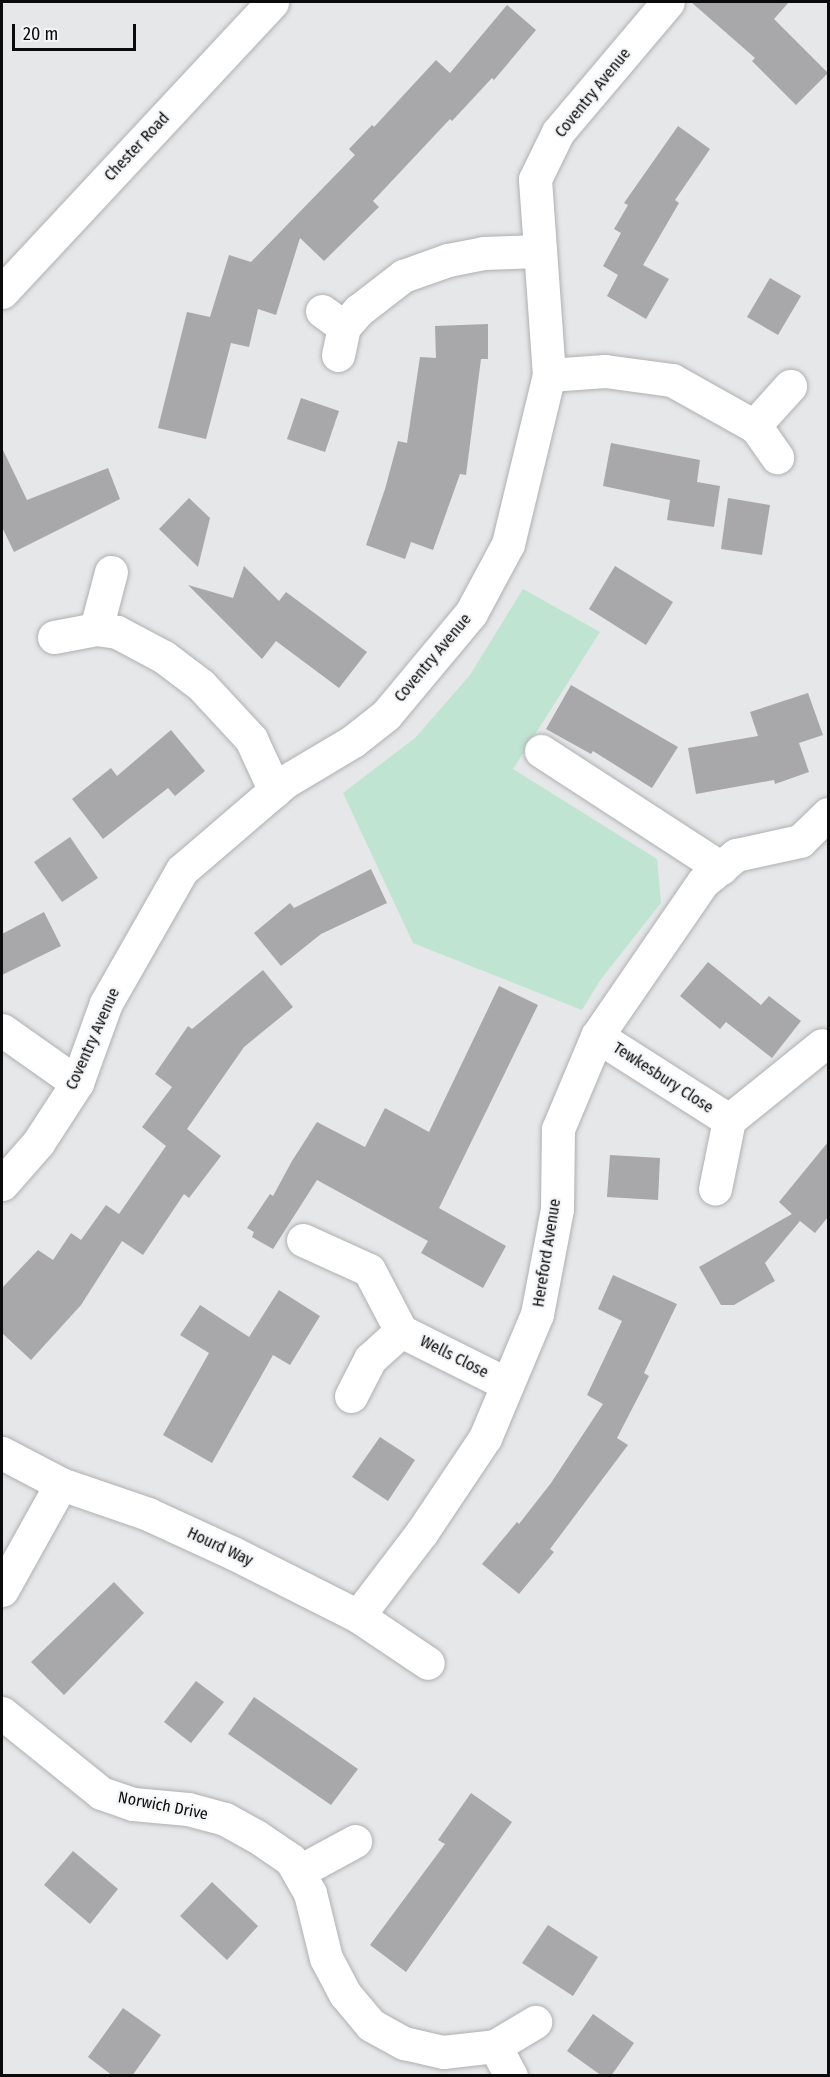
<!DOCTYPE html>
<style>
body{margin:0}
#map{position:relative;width:830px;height:2077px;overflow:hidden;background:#e6e7e9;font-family:"Fira Sans Condensed",sans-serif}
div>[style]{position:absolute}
.green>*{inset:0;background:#bfe4d1}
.building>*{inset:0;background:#a8a7a9}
.roads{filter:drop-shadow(0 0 2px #afb0b2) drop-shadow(0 0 2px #afb0b2)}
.street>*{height:33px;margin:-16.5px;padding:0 16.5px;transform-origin:16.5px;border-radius:16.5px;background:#fff}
.primary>*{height:33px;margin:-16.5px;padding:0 16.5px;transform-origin:16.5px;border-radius:16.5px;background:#fff}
span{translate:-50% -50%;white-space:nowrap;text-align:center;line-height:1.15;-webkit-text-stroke:4.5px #f3f5f7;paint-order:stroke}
.street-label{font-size:16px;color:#0b0b0c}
.frame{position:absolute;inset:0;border:3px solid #0b0b0c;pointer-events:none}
.scale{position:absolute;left:12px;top:24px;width:124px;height:27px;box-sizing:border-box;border:3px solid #0b0b0c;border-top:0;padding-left:8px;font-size:18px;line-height:21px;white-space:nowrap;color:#0b0b0c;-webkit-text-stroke:4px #f3f5f7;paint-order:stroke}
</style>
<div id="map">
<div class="green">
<div style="clip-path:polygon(523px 589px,600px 632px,513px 769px,657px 859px,661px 903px,601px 979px,582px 1010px,413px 943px,343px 793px,415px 738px,470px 675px)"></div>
</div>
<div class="building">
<div style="clip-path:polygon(691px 2px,789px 2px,774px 19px,828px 73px,796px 105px,752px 61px,755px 58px)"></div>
<div style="clip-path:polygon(507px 5px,536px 30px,494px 80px,492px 78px,452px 121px,450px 119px,373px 201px,379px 207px,324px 261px,300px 238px,276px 315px,258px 309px,249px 347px,231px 343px,206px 439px,158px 428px,187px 312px,210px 317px,229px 255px,251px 262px,355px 155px,349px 149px,372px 125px,374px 127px,436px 60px,450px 73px)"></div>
<div style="clip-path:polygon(678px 126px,710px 149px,675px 200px,679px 203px,643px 265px,669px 279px,646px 319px,607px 296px,618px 275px,603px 266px,621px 233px,614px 229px,628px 205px,624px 203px)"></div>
<div style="clip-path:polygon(770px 278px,801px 296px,778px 335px,747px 317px)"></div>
<div style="clip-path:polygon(488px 324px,488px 359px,481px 359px,466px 475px,460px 474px,433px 550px,411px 542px,405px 559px,366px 545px,385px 489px,398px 441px,407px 443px,420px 357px,436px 358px,435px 326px)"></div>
<div style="clip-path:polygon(301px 398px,339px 411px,325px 452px,287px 439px)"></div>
<div style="clip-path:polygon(611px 443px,700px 460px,697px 482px,720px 486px,714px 527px,667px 520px,670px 500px,603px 486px)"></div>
<div style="clip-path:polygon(2px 448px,27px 500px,108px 468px,120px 499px,14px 552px,2px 527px)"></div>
<div style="clip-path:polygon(189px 498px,210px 518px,198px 567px,159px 529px)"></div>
<div style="clip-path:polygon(728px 498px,770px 505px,762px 555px,721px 549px)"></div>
<div style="clip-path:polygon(244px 566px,279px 601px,286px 592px,367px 652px,339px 688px,276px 641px,262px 659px,188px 585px,233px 598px)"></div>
<div style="clip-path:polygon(615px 566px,673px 602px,646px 645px,589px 609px)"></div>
<div style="clip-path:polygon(571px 685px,678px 747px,652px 788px,593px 751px,591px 754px,546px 729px)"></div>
<div style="clip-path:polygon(808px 693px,823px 735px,799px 743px,809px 772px,775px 784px,774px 780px,696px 794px,688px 748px,758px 736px,750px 712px)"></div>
<div style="clip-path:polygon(171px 730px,205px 771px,175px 796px,168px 788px,103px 839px,72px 799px,111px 768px,117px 776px)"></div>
<div style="clip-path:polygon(70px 837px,98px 878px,62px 902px,34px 862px)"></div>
<div style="clip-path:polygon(371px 869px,387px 903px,321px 934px,281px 966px,254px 933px,290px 903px,294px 908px)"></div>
<div style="clip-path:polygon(44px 912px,61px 946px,2px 975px,2px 934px)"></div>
<div style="clip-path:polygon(708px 962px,761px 1005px,769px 996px,801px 1021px,772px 1058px,726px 1022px,720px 1029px,680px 996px)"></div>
<div style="clip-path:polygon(263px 970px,293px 1007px,244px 1047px,187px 1129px,221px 1156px,189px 1198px,184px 1194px,143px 1255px,122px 1241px,81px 1305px,31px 1360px,2px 1333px,2px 1288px,38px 1250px,53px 1260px,71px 1233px,81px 1240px,106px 1205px,119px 1214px,166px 1146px,142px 1127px,172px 1087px,155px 1074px,188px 1026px,192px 1029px)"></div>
<div style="clip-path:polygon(499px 986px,538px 1005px,439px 1208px,506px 1246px,483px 1288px,421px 1253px,428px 1241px,317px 1180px,273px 1249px,252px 1237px,254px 1232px,247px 1228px,270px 1194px,273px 1196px,292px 1161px,317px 1122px,365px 1147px,385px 1108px,429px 1132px)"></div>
<div style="clip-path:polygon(828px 1142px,828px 1217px,815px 1233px,800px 1221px,765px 1263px,775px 1281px,734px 1305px,721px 1305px,699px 1267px,792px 1214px,779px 1202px)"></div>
<div style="clip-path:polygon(610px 1155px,660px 1158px,658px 1200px,607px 1197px)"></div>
<div style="clip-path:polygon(613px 1275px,677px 1304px,644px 1373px,649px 1376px,617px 1438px,628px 1445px,550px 1549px,554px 1552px,519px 1594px,482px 1564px,517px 1522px,519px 1524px,551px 1483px,603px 1404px,587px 1395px,622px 1321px,598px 1309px)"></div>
<div style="clip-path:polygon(279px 1290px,320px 1316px,290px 1365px,273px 1355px,212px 1463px,163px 1435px,209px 1353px,180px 1335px,200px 1305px,249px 1337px)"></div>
<div style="clip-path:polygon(380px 1437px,415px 1460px,388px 1501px,352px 1477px)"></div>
<div style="clip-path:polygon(114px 1582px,144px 1613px,64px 1695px,31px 1662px)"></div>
<div style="clip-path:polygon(196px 1681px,224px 1702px,191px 1743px,164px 1722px)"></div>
<div style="clip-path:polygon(254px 1697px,358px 1769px,331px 1805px,228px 1734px)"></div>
<div style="clip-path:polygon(471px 1793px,512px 1822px,406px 1972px,370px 1945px,445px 1844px,438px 1840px)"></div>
<div style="clip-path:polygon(73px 1851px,118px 1889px,90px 1924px,44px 1885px)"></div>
<div style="clip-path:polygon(212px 1882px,258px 1926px,227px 1960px,180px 1916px)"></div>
<div style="clip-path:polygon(548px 1925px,598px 1957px,573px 1996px,522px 1963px)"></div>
<div style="clip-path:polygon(123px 2008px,161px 2035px,132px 2076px,113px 2076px,88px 2057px)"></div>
<div style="clip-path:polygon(593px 2014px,634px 2043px,611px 2076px,602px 2076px,567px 2051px)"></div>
</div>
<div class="roads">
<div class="street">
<div style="left:322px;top:311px;width:27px;rotate:36deg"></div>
<div style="left:338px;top:355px;width:29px;rotate:-78deg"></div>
<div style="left:344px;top:327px;width:23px;rotate:-49deg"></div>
<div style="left:359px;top:310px;width:56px;rotate:-37.7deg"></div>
<div style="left:403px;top:276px;width:48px;rotate:-19.6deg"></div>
<div style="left:448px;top:260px;width:36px;rotate:-11deg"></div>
<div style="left:483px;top:253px;width:57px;rotate:-2deg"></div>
<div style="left:549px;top:375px;width:56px;rotate:-4.1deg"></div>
<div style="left:605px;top:371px;width:68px;rotate:7.7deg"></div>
<div style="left:672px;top:380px;width:96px;rotate:29.2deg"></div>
<div style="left:756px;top:427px;width:37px;rotate:55deg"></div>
<div style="left:754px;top:426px;width:54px;rotate:-48deg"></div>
<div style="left:96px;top:629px;width:59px;rotate:-75.3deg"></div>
<div style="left:54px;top:637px;width:43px;rotate:-10.8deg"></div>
<div style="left:96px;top:629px;width:21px;rotate:8deg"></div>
<div style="left:117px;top:632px;width:53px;rotate:28deg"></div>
<div style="left:164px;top:657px;width:46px;rotate:37.1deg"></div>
<div style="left:201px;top:685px;width:74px;rotate:47.2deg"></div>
<div style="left:251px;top:739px;width:57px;rotate:65.2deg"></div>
<div style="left:541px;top:751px;width:215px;rotate:33deg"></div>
<div style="left:2px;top:1030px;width:92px;rotate:35.2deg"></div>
<div style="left:597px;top:1036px;width:156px;rotate:32.5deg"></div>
<div style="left:729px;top:1120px;width:70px;rotate:101.5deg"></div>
<div style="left:729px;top:1120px;width:119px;rotate:-38.9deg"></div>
<div style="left:2px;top:1184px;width:55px;rotate:-48.7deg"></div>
<div style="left:38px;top:1143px;width:72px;rotate:-57deg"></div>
<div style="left:77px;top:1083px;width:85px;rotate:-70.1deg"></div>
<div style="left:106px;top:1003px;width:153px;rotate:-60.3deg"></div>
<div style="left:182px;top:870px;width:137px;rotate:-40.6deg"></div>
<div style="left:286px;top:781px;width:78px;rotate:-30.8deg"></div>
<div style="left:353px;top:741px;width:42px;rotate:-38.2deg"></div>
<div style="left:386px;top:715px;width:133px;rotate:-50.2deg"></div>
<div style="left:471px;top:613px;width:78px;rotate:-61.8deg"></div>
<div style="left:508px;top:544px;width:174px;rotate:-76.4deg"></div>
<div style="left:549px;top:375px;width:196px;rotate:-94.1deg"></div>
<div style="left:535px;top:179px;width:52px;rotate:-63.9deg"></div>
<div style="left:558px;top:132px;width:170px;rotate:-49.8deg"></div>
<div style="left:303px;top:1240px;width:72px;rotate:24.4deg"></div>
<div style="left:369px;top:1270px;width:69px;rotate:62.3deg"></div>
<div style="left:351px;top:1396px;width:42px;rotate:-62.8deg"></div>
<div style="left:370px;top:1359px;width:42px;rotate:-42.1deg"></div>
<div style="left:401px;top:1331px;width:119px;rotate:26.6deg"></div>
<div style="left:2px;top:1453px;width:67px;rotate:27.7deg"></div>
<div style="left:61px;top:1484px;width:92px;rotate:19deg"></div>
<div style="left:148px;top:1514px;width:94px;rotate:24.6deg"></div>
<div style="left:233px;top:1553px;width:140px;rotate:26.7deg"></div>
<div style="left:358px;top:1616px;width:84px;rotate:33.9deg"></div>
<div style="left:2px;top:1590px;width:121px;rotate:-60.9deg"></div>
<div style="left:358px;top:1616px;width:106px;rotate:-52.7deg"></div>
<div style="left:422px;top:1532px;width:113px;rotate:-56.2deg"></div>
<div style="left:485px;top:1438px;width:134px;rotate:-67.2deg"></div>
<div style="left:537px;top:1314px;width:107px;rotate:-79.2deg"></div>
<div style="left:557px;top:1209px;width:80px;rotate:-89.3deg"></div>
<div style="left:558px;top:1129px;width:101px;rotate:-67.2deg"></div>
<div style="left:597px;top:1036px;width:187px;rotate:-55.5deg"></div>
<div style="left:703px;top:882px;width:43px;rotate:-39.3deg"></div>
<div style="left:736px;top:855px;width:66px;rotate:-12.3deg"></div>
<div style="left:800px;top:841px;width:39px;rotate:-44deg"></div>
<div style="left:2px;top:1713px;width:127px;rotate:38.9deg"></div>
<div style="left:101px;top:1793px;width:34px;rotate:19deg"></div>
<div style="left:133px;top:1804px;width:55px;rotate:5.2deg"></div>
<div style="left:188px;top:1809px;width:38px;rotate:15deg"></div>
<div style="left:225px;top:1819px;width:35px;rotate:29deg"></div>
<div style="left:256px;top:1836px;width:42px;rotate:34.4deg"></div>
<div style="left:291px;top:1860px;width:38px;rotate:60deg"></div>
<div style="left:310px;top:1893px;width:67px;rotate:76.2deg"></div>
<div style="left:326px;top:1958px;width:41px;rotate:62.2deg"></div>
<div style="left:345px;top:1994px;width:40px;rotate:50deg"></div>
<div style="left:371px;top:2025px;width:38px;rotate:29deg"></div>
<div style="left:404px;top:2043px;width:40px;rotate:13deg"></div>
<div style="left:443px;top:2052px;width:52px;rotate:-6.6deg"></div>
<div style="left:495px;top:2046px;width:47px;rotate:-31deg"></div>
<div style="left:298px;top:1872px;width:65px;rotate:-28.5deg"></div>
<div style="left:495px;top:2046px;width:34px;rotate:62deg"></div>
</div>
<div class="primary">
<div style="left:2px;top:292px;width:396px;rotate:-47deg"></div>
</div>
</div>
<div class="street-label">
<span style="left:593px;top:93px;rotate:-51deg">Coventry Avenue</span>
<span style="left:137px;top:147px;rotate:-47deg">Chester Road</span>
<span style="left:433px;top:658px;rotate:-50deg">Coventry Avenue</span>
<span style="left:93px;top:1039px;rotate:-66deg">Coventry Avenue</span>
<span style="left:663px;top:1078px;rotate:33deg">Tewkesbury Close</span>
<span style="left:547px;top:1253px;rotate:-81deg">Hereford Avenue</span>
<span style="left:454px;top:1357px;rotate:27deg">Wells Close</span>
<span style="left:220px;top:1547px;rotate:25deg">Hourd Way</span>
<span style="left:163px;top:1806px;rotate:11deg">Norwich Drive</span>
</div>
<div class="frame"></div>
<div class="scale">20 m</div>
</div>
